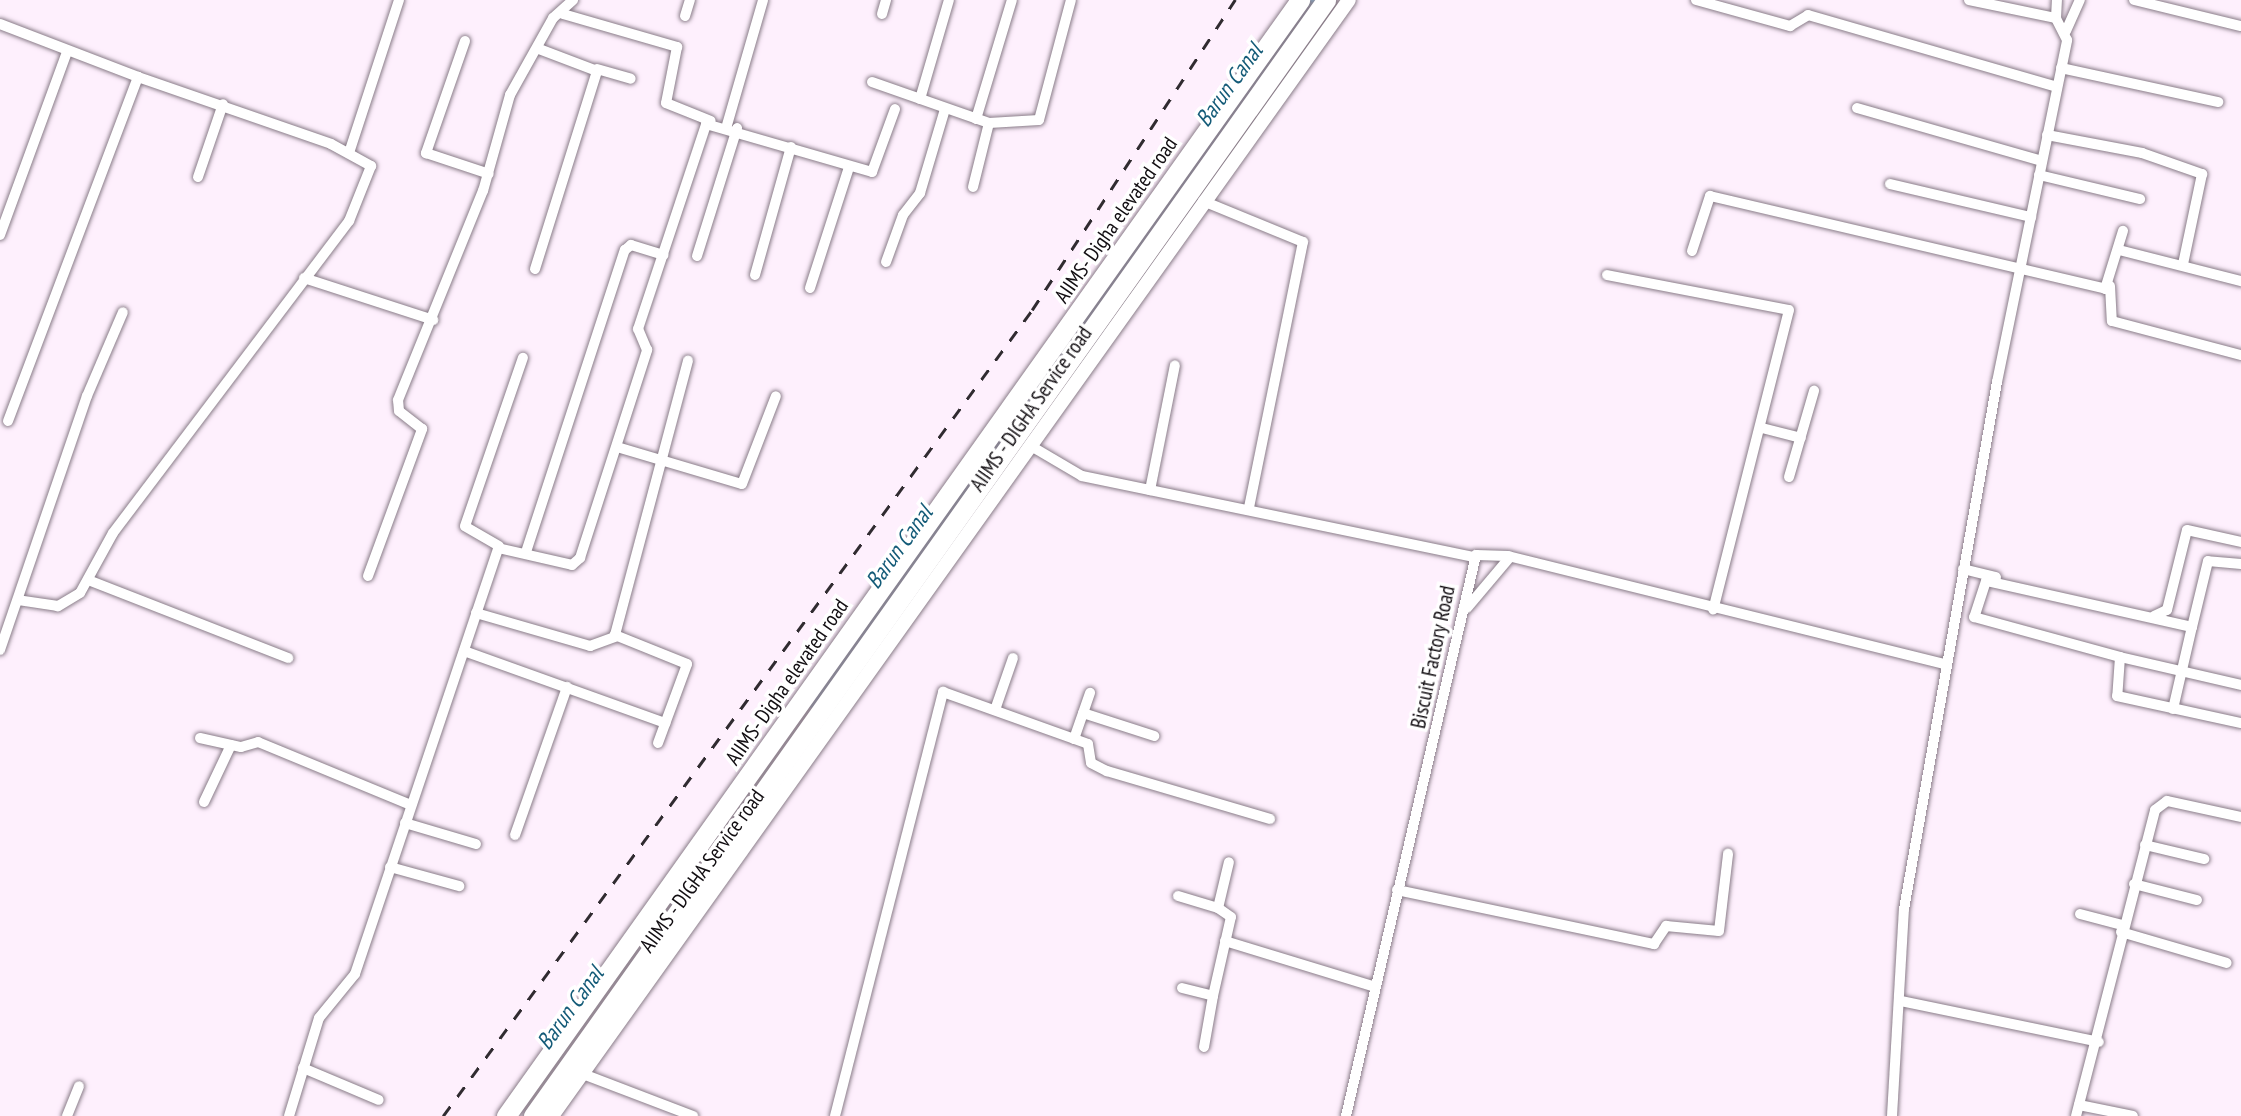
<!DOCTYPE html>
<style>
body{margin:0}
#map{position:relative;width:2241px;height:1116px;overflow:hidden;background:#fef0fd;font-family:"PT Sans Narrow",sans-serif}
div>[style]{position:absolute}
.canal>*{height:10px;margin:-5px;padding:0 5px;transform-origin:5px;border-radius:5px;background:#79d2fd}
.roads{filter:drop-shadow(0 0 2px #897c88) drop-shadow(0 0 2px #897c88)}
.street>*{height:10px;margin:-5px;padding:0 5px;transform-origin:5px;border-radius:5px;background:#fff}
.secondary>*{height:14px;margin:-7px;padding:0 7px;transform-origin:7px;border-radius:7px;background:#fff}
.highway>*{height:19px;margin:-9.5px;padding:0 9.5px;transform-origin:9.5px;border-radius:9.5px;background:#fff}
.rail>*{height:2.5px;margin-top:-1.25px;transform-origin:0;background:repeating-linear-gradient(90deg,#302b30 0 12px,transparent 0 24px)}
span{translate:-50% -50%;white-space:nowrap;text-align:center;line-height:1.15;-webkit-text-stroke:7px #fff;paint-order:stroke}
.street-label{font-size:21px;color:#110d11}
.water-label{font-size:23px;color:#145b78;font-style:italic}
</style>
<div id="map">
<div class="canal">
<div style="left:812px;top:703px;width:864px;rotate:-54.47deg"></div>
</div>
<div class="roads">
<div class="street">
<div style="left:1696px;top:0;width:98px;rotate:15.5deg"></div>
<div style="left:1790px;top:26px;width:21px;rotate:-31deg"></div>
<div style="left:1808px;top:15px;width:259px;rotate:16.1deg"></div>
<div style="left:1969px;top:0;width:89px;rotate:11.7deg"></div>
<div style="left:2134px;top:0;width:110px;rotate:13.7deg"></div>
<div style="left:563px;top:14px;width:119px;rotate:16.1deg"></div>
<div style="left:677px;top:47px;width:57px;rotate:101.1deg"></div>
<div style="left:666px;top:103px;width:48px;rotate:21.8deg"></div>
<div style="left:882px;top:14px;width:15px;rotate:-74deg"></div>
<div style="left:685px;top:16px;width:17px;rotate:-73deg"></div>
<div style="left:0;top:24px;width:148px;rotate:21deg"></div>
<div style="left:2066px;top:31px;width:34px;rotate:-66deg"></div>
<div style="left:465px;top:41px;width:119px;rotate:109.2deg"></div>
<div style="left:426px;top:153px;width:66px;rotate:18.4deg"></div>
<div style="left:2061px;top:68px;width:161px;rotate:12.2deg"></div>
<div style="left:597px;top:69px;width:35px;rotate:16deg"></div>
<div style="left:872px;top:82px;width:124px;rotate:19.3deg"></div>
<div style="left:989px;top:123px;width:50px;rotate:-3.4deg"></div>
<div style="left:1039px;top:120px;width:124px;rotate:-75.1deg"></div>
<div style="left:920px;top:99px;width:103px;rotate:-73.7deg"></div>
<div style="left:1857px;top:108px;width:192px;rotate:16deg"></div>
<div style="left:976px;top:119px;width:124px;rotate:-73.2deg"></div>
<div style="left:727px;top:125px;width:130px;rotate:-73.9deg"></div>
<div style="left:2047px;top:135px;width:97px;rotate:10.7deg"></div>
<div style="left:2142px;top:153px;width:64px;rotate:19.3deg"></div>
<div style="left:2202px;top:174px;width:92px;rotate:101.9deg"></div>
<div style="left:349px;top:153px;width:161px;rotate:-71.9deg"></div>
<div style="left:2039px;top:175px;width:104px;rotate:13.4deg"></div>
<div style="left:198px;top:177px;width:77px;rotate:-71.1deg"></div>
<div style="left:1890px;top:184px;width:145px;rotate:13.2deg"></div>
<div style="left:973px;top:187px;width:66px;rotate:-76deg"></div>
<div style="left:1203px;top:201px;width:108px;rotate:22.3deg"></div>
<div style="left:1303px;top:242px;width:271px;rotate:101.5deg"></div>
<div style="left:0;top:235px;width:195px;rotate:-69.9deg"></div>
<div style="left:2119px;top:250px;width:126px;rotate:14.3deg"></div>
<div style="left:1692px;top:251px;width:58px;rotate:-71.9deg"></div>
<div style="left:1710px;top:196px;width:406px;rotate:13.2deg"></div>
<div style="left:2105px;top:289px;width:61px;rotate:-72.8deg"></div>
<div style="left:697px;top:256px;width:134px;rotate:-72.6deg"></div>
<div style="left:886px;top:262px;width:50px;rotate:-70.1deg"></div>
<div style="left:903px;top:215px;width:28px;rotate:-52deg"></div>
<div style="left:920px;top:193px;width:88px;rotate:-73.4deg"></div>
<div style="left:535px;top:269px;width:207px;rotate:-72.6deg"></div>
<div style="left:597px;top:71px;width:62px;rotate:-159.2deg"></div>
<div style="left:755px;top:275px;width:133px;rotate:-74.3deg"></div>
<div style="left:1607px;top:275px;width:185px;rotate:10.9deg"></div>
<div style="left:1789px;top:310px;width:309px;rotate:104.2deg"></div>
<div style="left:304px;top:278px;width:136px;rotate:18deg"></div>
<div style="left:2110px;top:286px;width:35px;rotate:87deg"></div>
<div style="left:2112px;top:321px;width:133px;rotate:14.8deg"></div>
<div style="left:810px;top:288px;width:127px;rotate:-72.1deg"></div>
<div style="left:8px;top:421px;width:368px;rotate:-69.3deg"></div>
<div style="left:138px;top:77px;width:204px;rotate:19.1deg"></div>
<div style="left:331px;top:144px;width:46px;rotate:28.8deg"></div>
<div style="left:371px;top:166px;width:59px;rotate:111.8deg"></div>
<div style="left:349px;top:221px;width:391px;rotate:127.1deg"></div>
<div style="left:113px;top:533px;width:68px;rotate:118.8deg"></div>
<div style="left:80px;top:593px;width:26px;rotate:149deg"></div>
<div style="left:58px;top:606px;width:40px;rotate:-171.5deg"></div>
<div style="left:1762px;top:428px;width:40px;rotate:14.4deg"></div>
<div style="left:1031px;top:446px;width:59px;rotate:30.5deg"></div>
<div style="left:1082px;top:476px;width:398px;rotate:11.7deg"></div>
<div style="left:617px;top:447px;width:130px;rotate:16.5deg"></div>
<div style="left:742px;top:484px;width:94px;rotate:-68.9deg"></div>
<div style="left:1789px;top:477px;width:90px;rotate:-73.8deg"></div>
<div style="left:1150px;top:490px;width:127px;rotate:-78.7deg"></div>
<div style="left:499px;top:546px;width:39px;rotate:-150deg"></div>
<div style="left:465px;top:526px;width:178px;rotate:-71deg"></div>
<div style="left:526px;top:552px;width:318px;rotate:-71.9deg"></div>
<div style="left:625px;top:250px;width:8px;rotate:-40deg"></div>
<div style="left:631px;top:245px;width:34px;rotate:17deg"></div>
<div style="left:2241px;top:564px;width:33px;rotate:-175deg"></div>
<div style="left:2208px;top:561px;width:68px;rotate:103.6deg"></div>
<div style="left:2192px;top:627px;width:211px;rotate:-167.4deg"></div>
<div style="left:1986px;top:581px;width:38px;rotate:108deg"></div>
<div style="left:1974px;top:617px;width:151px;rotate:15.3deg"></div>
<div style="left:2120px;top:657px;width:39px;rotate:94deg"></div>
<div style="left:2117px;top:696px;width:127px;rotate:12.3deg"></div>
<div style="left:1963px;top:569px;width:34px;rotate:14deg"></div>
<div style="left:368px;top:576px;width:157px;rotate:-69.8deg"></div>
<div style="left:422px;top:429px;width:29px;rotate:-142deg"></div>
<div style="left:399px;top:411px;width:11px;rotate:-95deg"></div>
<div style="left:398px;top:400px;width:226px;rotate:-67.9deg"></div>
<div style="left:483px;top:191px;width:100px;rotate:-74.3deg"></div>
<div style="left:510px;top:95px;width:88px;rotate:-60.8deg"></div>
<div style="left:553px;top:18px;width:27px;rotate:-42deg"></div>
<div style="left:88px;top:580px;width:215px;rotate:21.3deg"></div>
<div style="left:1467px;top:608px;width:67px;rotate:-49.9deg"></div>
<div style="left:476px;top:613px;width:119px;rotate:16.1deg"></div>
<div style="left:590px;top:646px;width:27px;rotate:-20deg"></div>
<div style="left:2154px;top:616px;width:14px;rotate:-25deg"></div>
<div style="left:2167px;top:610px;width:82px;rotate:-76deg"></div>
<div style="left:2187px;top:530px;width:55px;rotate:12.5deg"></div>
<div style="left:0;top:650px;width:268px;rotate:-71.1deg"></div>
<div style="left:87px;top:396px;width:91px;rotate:-66.8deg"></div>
<div style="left:464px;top:651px;width:214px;rotate:19.7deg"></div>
<div style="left:2120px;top:657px;width:124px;rotate:13deg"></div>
<div style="left:2173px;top:709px;width:84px;rotate:-77deg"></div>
<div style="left:995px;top:710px;width:55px;rotate:-70.9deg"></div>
<div style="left:1083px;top:713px;width:75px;rotate:17.9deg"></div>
<div style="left:200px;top:738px;width:42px;rotate:12.4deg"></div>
<div style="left:241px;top:747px;width:18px;rotate:-16deg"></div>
<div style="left:258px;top:742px;width:165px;rotate:22.4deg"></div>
<div style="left:1074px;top:739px;width:49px;rotate:-70.8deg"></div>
<div style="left:658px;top:743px;width:84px;rotate:-69.8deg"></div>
<div style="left:687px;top:664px;width:78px;rotate:-158.1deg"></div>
<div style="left:615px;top:635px;width:284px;rotate:-75.1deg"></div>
<div style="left:204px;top:802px;width:63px;rotate:-64.7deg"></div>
<div style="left:405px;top:823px;width:74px;rotate:16.5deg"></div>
<div style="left:515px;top:835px;width:157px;rotate:-70.6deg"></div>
<div style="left:2145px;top:845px;width:61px;rotate:13.3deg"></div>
<div style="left:390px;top:867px;width:72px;rotate:15.4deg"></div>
<div style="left:2134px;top:884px;width:65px;rotate:14.3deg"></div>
<div style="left:1397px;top:890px;width:263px;rotate:11.9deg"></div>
<div style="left:1654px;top:944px;width:22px;rotate:-56deg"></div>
<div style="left:1666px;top:926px;width:53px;rotate:5.4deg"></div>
<div style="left:1719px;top:931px;width:78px;rotate:-83.3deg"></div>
<div style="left:1178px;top:896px;width:42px;rotate:16.7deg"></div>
<div style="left:2080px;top:914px;width:43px;rotate:14.7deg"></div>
<div style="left:2121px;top:932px;width:110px;rotate:16.3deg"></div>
<div style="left:1225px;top:941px;width:157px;rotate:17deg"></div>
<div style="left:1182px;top:988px;width:32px;rotate:14deg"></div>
<div style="left:1213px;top:996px;width:81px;rotate:-77.2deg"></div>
<div style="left:1231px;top:917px;width:16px;rotate:-145deg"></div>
<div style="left:1218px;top:908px;width:47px;rotate:-76.6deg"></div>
<div style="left:1901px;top:1001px;width:202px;rotate:11.7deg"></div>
<div style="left:1204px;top:1047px;width:52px;rotate:-80deg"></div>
<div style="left:303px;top:1068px;width:82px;rotate:22.8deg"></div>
<div style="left:583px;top:1074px;width:118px;rotate:20.9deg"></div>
<div style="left:2079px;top:1105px;width:55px;rotate:11.5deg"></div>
<div style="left:67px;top:1116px;width:32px;rotate:-68deg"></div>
<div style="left:289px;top:1116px;width:102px;rotate:-73deg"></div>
<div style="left:319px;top:1018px;width:57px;rotate:-50.7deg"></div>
<div style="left:355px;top:974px;width:449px;rotate:-71.4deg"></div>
<div style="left:498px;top:548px;width:76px;rotate:12.9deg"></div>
<div style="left:572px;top:565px;width:11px;rotate:-41deg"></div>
<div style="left:580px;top:558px;width:219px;rotate:-72.1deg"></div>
<div style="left:647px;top:350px;width:23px;rotate:-113deg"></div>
<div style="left:638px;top:329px;width:216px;rotate:-71.6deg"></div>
<div style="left:706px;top:124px;width:173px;rotate:16.1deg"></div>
<div style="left:872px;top:172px;width:67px;rotate:-69.9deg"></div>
<div style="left:835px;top:1116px;width:438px;rotate:-75.7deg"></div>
<div style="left:943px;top:692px;width:154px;rotate:19.7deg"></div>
<div style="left:1088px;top:744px;width:19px;rotate:81deg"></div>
<div style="left:1091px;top:763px;width:18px;rotate:27deg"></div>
<div style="left:1107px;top:771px;width:170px;rotate:16.4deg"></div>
<div style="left:1346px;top:1116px;width:576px;rotate:-76.95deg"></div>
<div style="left:1476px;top:555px;width:32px;rotate:2deg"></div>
<div style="left:1508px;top:556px;width:451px;rotate:13.9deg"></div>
<div style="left:1892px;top:1116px;width:207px;rotate:-86.7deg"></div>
<div style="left:1904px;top:909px;width:535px;rotate:-79.99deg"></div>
<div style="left:1997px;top:382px;width:349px;rotate:-78.4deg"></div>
<div style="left:2067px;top:40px;width:25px;rotate:-117deg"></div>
<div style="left:2056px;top:18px;width:18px;rotate:-87deg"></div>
<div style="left:2076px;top:1116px;width:316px;rotate:-75.5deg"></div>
<div style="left:2155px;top:810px;width:15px;rotate:-37deg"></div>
<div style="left:2167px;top:801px;width:76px;rotate:12.2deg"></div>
</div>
<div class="secondary">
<div style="left:552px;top:1116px;width:1371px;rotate:-54.47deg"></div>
</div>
<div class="highway">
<div style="left:506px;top:1116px;width:1370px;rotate:-54.57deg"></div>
<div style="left:533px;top:1116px;width:1369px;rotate:-54.6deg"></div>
</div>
</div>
<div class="rail">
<div style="left:443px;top:1116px;width:998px;rotate:-53.84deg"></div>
<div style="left:1032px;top:310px;width:371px;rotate:-56.8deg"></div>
</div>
<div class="street-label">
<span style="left:1116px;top:220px;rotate:-55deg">AIIMS- Digha elevated road</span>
<span style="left:1031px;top:409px;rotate:-55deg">AIIMS - DIGHA Service road</span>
<span style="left:1433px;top:657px;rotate:-78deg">Biscuit Factory Road</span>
<span style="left:787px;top:682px;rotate:-55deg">AIIMS- Digha elevated road</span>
<span style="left:702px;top:871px;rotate:-54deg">AIIMS - DIGHA Service road</span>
</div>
<div class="water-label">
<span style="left:1229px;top:85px;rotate:-54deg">Barun Canal</span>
<span style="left:899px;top:547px;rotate:-54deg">Barun Canal</span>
<span style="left:570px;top:1008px;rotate:-54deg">Barun Canal</span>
</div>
</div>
